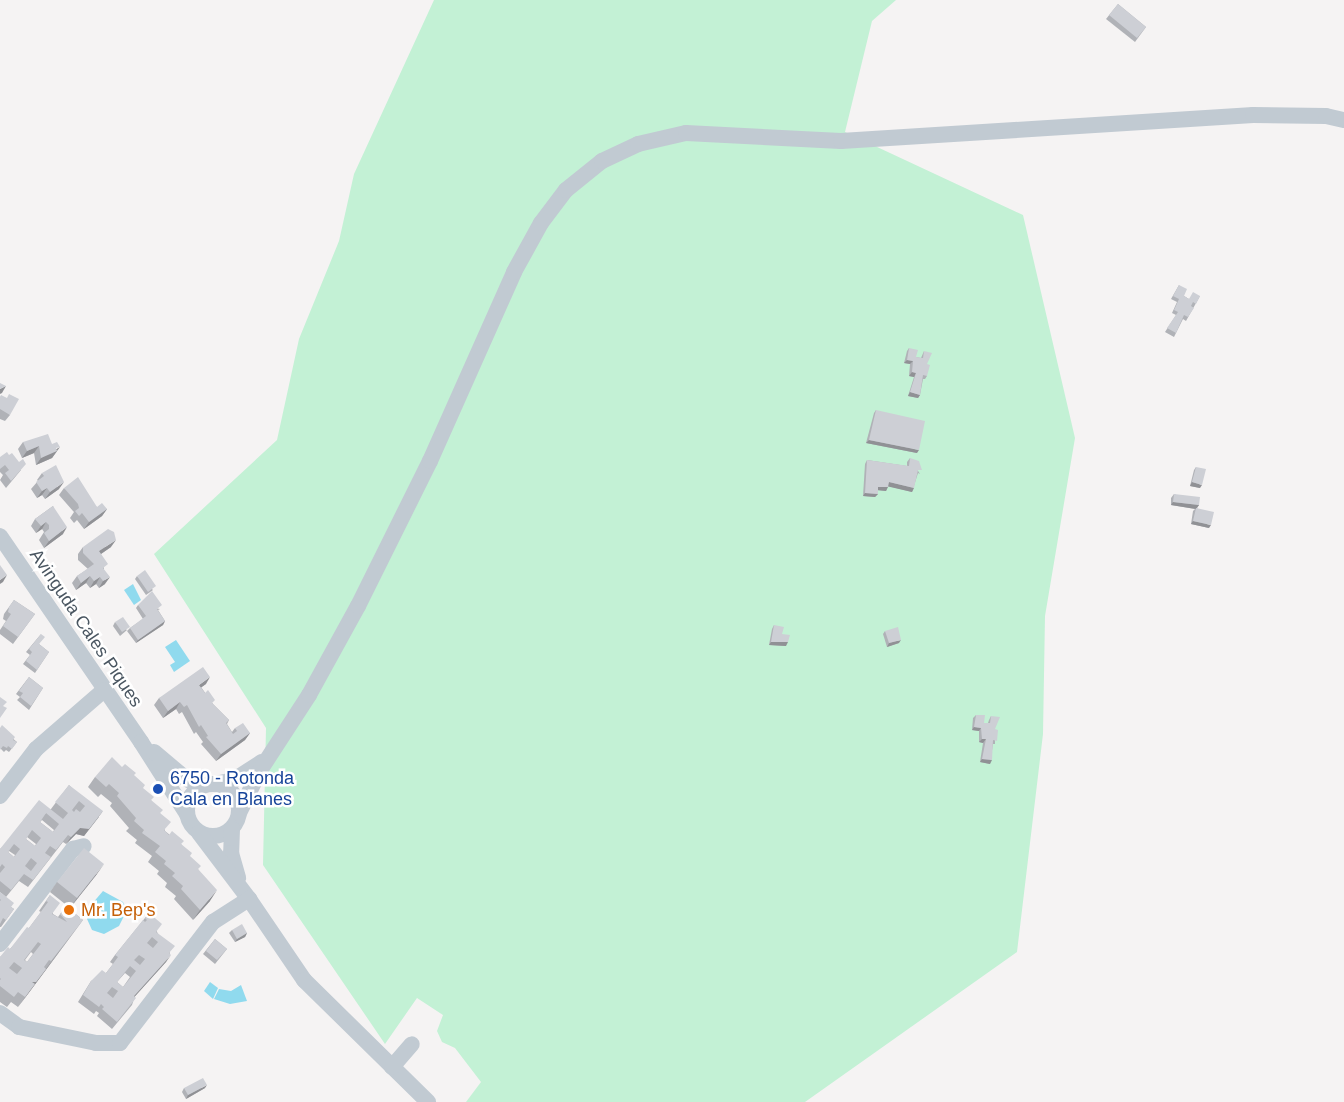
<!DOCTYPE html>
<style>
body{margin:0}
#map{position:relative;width:1344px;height:1102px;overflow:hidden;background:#f5f3f3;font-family:Helvetica,sans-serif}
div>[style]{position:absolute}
.green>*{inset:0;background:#c3f1d5}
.water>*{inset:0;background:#90daee}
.minor>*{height:16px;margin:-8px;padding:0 8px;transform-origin:8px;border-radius:8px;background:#c1cad2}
.minor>.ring{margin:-8px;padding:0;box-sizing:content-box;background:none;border:16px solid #c1cad2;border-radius:50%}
.wall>*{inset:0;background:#b0b2b7}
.shaded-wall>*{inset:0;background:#909195}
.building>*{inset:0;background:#cdcfd5}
.dots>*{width:16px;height:16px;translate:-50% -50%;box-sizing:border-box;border:3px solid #fff;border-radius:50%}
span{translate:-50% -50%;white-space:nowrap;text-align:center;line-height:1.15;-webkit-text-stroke:5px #fff;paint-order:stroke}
.street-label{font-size:18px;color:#4a5661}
.transit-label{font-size:18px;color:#164399}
.left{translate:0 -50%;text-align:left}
.food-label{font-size:18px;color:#c56008}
</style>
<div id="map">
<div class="green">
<div style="clip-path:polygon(434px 0,896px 0,872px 21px,845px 132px,1023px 215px,1075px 438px,1045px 616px,1043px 734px,1017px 952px,805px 1102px,466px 1102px,481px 1082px,455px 1048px,442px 1042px,437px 1031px,443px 1015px,417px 998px,385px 1044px,263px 865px,266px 728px,154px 554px,277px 440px,299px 339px,339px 241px,354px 174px)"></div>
</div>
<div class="water">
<div style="clip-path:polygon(133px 584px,141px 600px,134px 605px,124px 590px)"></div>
<div style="clip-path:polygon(176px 640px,190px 661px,174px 672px,170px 665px,175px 662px,165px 647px)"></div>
<div style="clip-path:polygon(103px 891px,123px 902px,127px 910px,119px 926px,104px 934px,92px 930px,87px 919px,91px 905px)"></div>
<div style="clip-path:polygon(210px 982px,218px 988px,213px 999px,204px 991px)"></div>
<div style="clip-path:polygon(241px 985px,247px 1001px,230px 1004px,214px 999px,219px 989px,231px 991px)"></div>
</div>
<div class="minor">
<div style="left:0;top:536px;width:250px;rotate:55.6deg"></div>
<div style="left:141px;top:742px;width:85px;rotate:57.4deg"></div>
<div style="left:154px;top:752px;width:40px;rotate:40deg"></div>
<div style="left:185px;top:778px;width:18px;rotate:29deg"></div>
<div class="ring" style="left:187px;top:784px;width:36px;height:36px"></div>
<div style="left:215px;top:784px;width:19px;rotate:-12deg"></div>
<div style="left:234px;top:780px;width:33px;rotate:-33deg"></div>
<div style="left:0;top:796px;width:59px;rotate:-52.5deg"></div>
<div style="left:36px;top:749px;width:90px;rotate:-40.9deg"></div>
<div style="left:239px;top:813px;width:46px;rotate:-64deg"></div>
<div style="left:259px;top:772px;width:92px;rotate:-57deg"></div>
<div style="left:309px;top:695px;width:102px;rotate:-61.2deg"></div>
<div style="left:358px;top:606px;width:162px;rotate:-63.6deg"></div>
<div style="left:430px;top:461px;width:207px;rotate:-66deg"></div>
<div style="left:514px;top:272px;width:56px;rotate:-61.1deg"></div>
<div style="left:541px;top:223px;width:41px;rotate:-52.9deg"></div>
<div style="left:566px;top:190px;width:46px;rotate:-38.9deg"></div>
<div style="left:602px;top:161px;width:40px;rotate:-25deg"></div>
<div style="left:638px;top:144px;width:49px;rotate:-12.9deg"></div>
<div style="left:686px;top:133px;width:155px;rotate:3deg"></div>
<div style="left:841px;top:141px;width:413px;rotate:-3.6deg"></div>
<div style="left:1253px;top:115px;width:73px;rotate:0.8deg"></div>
<div style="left:1326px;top:116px;width:18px;rotate:13deg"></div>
<div style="left:232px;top:829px;width:24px;rotate:92deg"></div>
<div style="left:231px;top:853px;width:26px;rotate:74deg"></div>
<div style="left:199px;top:833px;width:83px;rotate:52.9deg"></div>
<div style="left:249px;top:899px;width:98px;rotate:55.8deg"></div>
<div style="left:304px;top:980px;width:174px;rotate:44.5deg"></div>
<div style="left:0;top:944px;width:120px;rotate:-52.5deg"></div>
<div style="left:73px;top:849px;width:11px;rotate:-15deg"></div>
<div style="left:0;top:1013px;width:24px;rotate:36deg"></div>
<div style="left:19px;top:1027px;width:79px;rotate:11.7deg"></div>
<div style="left:96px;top:1043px;width:24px"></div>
<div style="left:120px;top:1043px;width:153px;rotate:-52.5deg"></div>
<div style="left:213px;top:922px;width:43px;rotate:-32.6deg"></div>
<div style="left:392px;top:1067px;width:30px;rotate:-49deg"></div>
</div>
<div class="wall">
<div style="clip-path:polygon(1118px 4px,1146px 27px,1135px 42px,1106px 19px)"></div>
<div style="clip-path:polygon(1179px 285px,1184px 296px,1189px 299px,1200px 296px,1186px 321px,1183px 319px,1174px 337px,1165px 332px,1176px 315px,1172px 313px,1177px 302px,1171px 299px)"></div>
<div style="clip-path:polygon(909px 348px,916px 357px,921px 358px,924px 351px,927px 364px,927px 376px,925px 379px,923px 379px,920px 395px,918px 398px,908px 396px,914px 377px,909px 376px,910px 364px,904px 363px,907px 351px)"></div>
<div style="clip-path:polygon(0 396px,10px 415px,5px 421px,0 419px)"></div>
<div style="clip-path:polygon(876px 410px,917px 453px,866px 443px,874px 413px)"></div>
<div style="clip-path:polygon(23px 442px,52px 444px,57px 451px,52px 458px,36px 465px,34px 453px,22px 458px,18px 449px)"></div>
<div style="clip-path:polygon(0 457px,21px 470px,6px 488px,0 480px,3px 475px,0 472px)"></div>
<div style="clip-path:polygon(910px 458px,920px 474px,918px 473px,912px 492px,888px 486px,886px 491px,878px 490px,878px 494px,875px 497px,863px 496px,865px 464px,867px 460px,907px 466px,907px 462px)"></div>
<div style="clip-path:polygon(1196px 467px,1200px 488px,1190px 486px,1194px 470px)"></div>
<div style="clip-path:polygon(42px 473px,59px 489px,45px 499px,42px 495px,37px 498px,31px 489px,38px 481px,37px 480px)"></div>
<div style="clip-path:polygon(64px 488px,97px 507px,107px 509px,102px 516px,84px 529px,77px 520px,74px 523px,70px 518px,74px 512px,73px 511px,59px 495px)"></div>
<div style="clip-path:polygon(1174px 494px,1199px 505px,1197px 508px,1209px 528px,1191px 524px,1193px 511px,1195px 509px,1171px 505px,1171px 498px)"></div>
<div style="clip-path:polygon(53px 506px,63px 534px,44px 548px,39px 540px,44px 532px,42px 529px,36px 533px,31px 526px,35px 519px)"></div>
<div style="clip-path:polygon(83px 547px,111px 547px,101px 554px,104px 569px,105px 584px,99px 588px,96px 584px,90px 588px,86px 583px,76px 590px,72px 583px,77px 576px,88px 569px,78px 560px,78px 554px)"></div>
<div style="clip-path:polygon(137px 576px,153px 590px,146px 595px,135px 579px)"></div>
<div style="clip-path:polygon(14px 600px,35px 614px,13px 644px,0 634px,0 630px,6px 621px,3px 619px,4px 614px)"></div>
<div style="clip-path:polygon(138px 605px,160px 609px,158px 610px,165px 621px,163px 625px,136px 643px,127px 631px,130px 628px,143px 619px,136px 608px)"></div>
<div style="clip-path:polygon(115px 622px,127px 630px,120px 636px,113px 626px)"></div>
<div style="clip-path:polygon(774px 625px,782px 634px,786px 646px,769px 645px,772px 629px)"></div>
<div style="clip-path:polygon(885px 631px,899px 643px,887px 647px,883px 634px)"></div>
<div style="clip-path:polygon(41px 634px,39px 644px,49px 652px,35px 673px,23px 664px,30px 655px,26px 652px)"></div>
<div style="clip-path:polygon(29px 677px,43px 688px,29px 710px,17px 700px,20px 697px,16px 694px)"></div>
<div style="clip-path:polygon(206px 684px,201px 687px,213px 704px,229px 720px,227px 724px,232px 732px,235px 728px,250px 733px,245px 740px,216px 761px,201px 744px,203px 742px,196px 732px,194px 734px,182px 712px,179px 714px,176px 709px,163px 718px,154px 705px,159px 698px)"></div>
<div style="clip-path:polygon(976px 715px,984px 723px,988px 723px,989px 720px,991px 716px,995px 729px,995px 744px,993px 744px,990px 764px,980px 762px,983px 743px,979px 742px,979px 731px,972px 730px,973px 718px)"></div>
<div style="clip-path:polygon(0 728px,17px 742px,9px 752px,6px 750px,4px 752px,1px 749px)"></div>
<div style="clip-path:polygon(134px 776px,160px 813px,165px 831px,181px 844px,198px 869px,210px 901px,193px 920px,174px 899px,176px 896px,165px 887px,167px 883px,157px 874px,159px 871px,148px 862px,152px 856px,135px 843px,137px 840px,126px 831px,129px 828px,110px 806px,112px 803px,101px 794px,98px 797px,88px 787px,95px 777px)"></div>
<div style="clip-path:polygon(evenodd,69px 785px,99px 817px,84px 836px,76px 834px,66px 844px,63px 842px,28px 887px,19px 881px,6px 897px,0 892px,0 849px,51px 809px,69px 785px,42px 820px,54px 830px,53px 832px,40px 822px,42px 820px,69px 785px,27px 837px,36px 844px,35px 846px,26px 839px,27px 837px,69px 785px,9px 851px,15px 855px,14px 857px,8px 852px,9px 851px)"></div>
<div style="clip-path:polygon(97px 874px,70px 908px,50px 892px,57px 882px)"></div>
<div style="clip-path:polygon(0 892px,11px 907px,14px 909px,1px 927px,0 927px)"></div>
<div style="clip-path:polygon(evenodd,50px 895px,53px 914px,58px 917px,66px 906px,83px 920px,18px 1007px,11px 1002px,7px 1007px,0 1002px,0 957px,10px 949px,29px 928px,41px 912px,39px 911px,50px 895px,31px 952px,33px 954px,27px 962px,25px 960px,31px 952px)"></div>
<div style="clip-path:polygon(evenodd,149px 913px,157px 932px,170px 953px,166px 962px,135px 996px,132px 1005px,112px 1029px,97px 1016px,99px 1013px,96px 1011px,94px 1014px,78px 1002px,91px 981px,106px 973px,113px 964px,110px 962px,115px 955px,149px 913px,125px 973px,130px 977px,123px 987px,117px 982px,125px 973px)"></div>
<div style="clip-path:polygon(232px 930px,247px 933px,245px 937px,235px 942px,229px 933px)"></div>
<div style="clip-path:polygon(215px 939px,227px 949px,215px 964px,203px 954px)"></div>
<div style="clip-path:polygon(184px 1088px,205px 1088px,186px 1099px,182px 1092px)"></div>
</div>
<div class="shaded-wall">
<div style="clip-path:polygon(907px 360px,913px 361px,910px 364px,904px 363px)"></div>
<div style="clip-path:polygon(912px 372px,916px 373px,914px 377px,909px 376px)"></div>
<div style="clip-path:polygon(6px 386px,2px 393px,0 394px,0 389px)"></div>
<div style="clip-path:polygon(910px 392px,920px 395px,918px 398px,908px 396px)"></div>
<div style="clip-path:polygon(869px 440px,919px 450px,917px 453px,866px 443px)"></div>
<div style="clip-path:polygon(39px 446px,34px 453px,22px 458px,27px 451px)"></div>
<div style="clip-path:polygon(60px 447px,52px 458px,36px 465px,41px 458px)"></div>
<div style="clip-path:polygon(64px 482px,59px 489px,45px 499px,50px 492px)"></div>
<div style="clip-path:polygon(889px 482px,914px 488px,912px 492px,886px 486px)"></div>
<div style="clip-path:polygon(1192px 482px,1202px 485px,1200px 488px,1190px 486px)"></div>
<div style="clip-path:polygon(878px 487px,888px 487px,886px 491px,876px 490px)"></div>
<div style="clip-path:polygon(47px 488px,42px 495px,37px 498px,42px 491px)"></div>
<div style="clip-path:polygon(865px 493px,878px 494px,875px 497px,863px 496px)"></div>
<div style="clip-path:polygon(1173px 502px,1199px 505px,1196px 509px,1171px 505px)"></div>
<div style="clip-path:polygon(107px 509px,102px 516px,84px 529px,89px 522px)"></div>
<div style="clip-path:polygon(1193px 521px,1211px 525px,1209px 528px,1191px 524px)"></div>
<div style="clip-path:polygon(46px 522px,42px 529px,36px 533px,41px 526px)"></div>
<div style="clip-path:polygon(67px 527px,63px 534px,44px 548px,49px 541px)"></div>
<div style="clip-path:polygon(116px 540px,111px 547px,95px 558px,99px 551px)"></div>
<div style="clip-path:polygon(7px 575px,3px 582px,0 584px,0 580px)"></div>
<div style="clip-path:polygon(90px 576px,86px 583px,76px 590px,81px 583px)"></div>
<div style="clip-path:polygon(100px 577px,96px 584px,90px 588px,94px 581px)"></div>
<div style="clip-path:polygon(110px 577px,105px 584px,99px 588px,103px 581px)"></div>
<div style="clip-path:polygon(165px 621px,163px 625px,136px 643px,138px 640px)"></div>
<div style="clip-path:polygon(901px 640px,899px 643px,887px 647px,889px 643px)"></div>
<div style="clip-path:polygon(771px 642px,788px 642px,786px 646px,769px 645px)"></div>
<div style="clip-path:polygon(210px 677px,206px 684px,195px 692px,199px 685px)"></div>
<div style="clip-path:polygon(180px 702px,176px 709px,163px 718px,168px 711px)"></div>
<div style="clip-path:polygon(974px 727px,981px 728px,979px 731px,972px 730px)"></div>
<div style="clip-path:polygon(250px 733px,245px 740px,216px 761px,221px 754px)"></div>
<div style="clip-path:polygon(982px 739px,986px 739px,983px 743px,979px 742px)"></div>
<div style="clip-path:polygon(982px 759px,992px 760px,990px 764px,980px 762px)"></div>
<div style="clip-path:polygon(103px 811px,84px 836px,76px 834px,66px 844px,71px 837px,80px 828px)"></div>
<div style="clip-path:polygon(104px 864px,97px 874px,70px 908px,77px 898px)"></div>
<div style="clip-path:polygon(217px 890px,210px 901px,193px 920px,200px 910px)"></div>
<div style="clip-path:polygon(83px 920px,28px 994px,18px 1007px,28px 993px,32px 982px,36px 982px)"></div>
<div style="clip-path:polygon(247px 933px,245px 937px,235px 942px,237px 939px)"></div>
<div style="clip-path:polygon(171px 955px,166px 962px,129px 1003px,134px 996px)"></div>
<div style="clip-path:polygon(207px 1085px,205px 1088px,186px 1099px,188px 1095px)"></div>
</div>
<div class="building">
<div style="clip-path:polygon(1118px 4px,1146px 27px,1137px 38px,1109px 15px)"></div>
<div style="clip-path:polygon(1179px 285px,1187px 289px,1184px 296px,1189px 299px,1193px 292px,1200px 296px,1196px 304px,1193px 302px,1191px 306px,1194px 308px,1188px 317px,1184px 315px,1176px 333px,1167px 328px,1178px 312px,1174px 310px,1179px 299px,1173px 296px)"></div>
<div style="clip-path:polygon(909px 348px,918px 350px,916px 357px,923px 358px,924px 351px,932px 353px,927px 364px,930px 365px,927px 376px,923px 375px,920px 395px,910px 392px,916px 373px,912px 372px,913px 361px,907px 360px)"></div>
<div style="clip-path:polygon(0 383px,6px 386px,0 389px)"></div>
<div style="clip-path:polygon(9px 394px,19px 399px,10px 415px,0 409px,0 397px,1px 395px,7px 398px)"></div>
<div style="clip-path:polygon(876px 410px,925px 421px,919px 450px,869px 440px)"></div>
<div style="clip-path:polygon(48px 434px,52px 444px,57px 442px,60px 447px,56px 448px,57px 451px,41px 458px,39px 446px,27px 451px,23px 442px)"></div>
<div style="clip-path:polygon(7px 452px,9px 455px,12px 453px,19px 462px,23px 459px,26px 464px,11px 481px,5px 473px,9px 470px,5px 465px,0 469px,0 457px)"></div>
<div style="clip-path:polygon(910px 458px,919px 461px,922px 470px,918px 470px,914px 488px,889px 482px,888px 487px,878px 487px,878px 494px,865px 493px,867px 460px,909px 466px)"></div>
<div style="clip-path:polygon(56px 465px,64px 482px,50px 492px,47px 488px,42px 491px,36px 482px,44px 476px,42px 473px)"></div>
<div style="clip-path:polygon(1196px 467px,1206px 469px,1202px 485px,1192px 482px)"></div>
<div style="clip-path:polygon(78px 477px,97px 507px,102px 503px,107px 509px,89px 522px,82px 513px,79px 516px,75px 511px,79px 508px,78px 504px,64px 488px)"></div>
<div style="clip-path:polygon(1174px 494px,1200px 497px,1199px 505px,1173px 502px)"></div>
<div style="clip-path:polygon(53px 506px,67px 527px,49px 541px,44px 533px,49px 529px,49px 525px,46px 522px,41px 526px,35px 519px)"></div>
<div style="clip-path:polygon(1196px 508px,1214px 512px,1211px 525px,1193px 521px)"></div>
<div style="clip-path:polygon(108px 529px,114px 532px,116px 540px,99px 551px,108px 564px,103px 568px,110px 577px,103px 581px,100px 577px,94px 581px,90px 576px,81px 583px,77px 576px,94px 564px,83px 553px,83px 547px)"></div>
<div style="clip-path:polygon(0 565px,7px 575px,0 580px)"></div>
<div style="clip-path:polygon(145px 570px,156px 586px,148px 592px,137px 576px)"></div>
<div style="clip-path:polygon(152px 591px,162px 605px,157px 609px,165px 621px,138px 640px,130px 628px,146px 616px,138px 605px)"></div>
<div style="clip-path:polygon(14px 600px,35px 614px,18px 637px,3px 626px,11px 614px,8px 612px,9px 607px)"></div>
<div style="clip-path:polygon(123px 617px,130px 627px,122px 632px,115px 622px)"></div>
<div style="clip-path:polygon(774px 625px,784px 627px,782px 634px,790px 635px,788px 642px,771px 642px)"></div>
<div style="clip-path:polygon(898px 627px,901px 640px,889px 643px,885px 631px)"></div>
<div style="clip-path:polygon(41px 634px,45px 637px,39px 644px,49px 652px,37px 670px,26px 661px,32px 652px,29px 649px)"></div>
<div style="clip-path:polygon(203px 667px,210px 677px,199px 685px,205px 693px,208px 690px,215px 700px,212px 703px,229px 720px,226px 723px,233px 734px,237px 731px,235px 728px,243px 723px,250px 733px,221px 754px,206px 737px,208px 736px,201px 725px,199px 727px,187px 705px,184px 707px,180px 702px,168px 711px,159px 698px)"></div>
<div style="clip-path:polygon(29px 677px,43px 688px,31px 706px,20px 697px,23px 693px,19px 691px)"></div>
<div style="clip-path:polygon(0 697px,7px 702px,3px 706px,7px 708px,0 718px)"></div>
<div style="clip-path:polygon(976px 715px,985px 715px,984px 723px,990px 723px,991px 716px,1000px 717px,995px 729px,998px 730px,997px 741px,993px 740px,992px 760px,982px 759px,986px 739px,982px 739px,981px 728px,974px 727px)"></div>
<div style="clip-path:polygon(2px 725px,15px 737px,13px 740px,17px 742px,12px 749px,8px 746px,7px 748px,3px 746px,0 750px,0 728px)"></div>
<div style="clip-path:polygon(112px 757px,122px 767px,125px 764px,136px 773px,134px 775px,145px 785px,143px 788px,154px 797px,151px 800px,163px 810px,160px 813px,171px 822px,164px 830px,169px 835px,172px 831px,184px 841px,181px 844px,192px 853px,190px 856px,201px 866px,198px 869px,217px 890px,200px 910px,181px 889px,183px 886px,172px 876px,175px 873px,164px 864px,166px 861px,155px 852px,160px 846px,142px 833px,144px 830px,134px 821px,136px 818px,117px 796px,119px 793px,109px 784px,106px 787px,95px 777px)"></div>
<div style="clip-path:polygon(evenodd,69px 785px,103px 811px,89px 829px,80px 828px,71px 837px,68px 835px,56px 850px,50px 846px,45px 853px,51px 857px,33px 880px,24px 874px,11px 890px,0 881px,0 873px,5px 867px,2px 864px,0 867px,0 849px,39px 800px,63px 819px,68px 813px,55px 802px,69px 785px,79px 801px,85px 806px,80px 812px,76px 809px,74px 812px,72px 810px,79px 801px,69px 785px,46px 813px,59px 824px,53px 832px,40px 822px,46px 813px,69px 785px,32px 830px,41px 838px,35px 846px,26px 839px,32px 830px,69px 785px,14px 844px,20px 849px,14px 857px,8px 852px,14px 844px,69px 785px,31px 858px,37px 863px,31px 871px,25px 866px,31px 858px)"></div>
<div style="clip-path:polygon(84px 848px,104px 864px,77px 898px,57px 882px)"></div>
<div style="clip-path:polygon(0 892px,14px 903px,11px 907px,14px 909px,6px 920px,3px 918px,0 924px,0 901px,1px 900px,0 899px)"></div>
<div style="clip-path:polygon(evenodd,50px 895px,60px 903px,52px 914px,67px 922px,60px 914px,66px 906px,83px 920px,51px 961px,49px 960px,44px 967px,46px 969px,36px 982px,32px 982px,35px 984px,25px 997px,18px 992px,14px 997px,0 986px,0 980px,1px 979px,0 978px,0 957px,8px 947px,10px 949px,27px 927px,29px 928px,48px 902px,46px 901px,50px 895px,38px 942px,41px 944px,27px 962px,24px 960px,38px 942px,50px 895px,14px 962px,22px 968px,17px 974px,9px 968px,14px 962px)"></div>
<div style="clip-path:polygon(evenodd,149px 913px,162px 924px,156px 932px,175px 946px,169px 953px,171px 955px,134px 996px,136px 998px,117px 1022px,102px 1009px,104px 1007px,101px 1004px,99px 1007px,83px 995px,91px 981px,102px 970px,106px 973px,110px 968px,118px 957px,115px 955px,143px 920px,145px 922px,147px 920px,145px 918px,149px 913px,152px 937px,158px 942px,153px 948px,147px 943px,152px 937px,149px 913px,139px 955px,145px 959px,140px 965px,134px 960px,139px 955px,149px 913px,130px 966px,136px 971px,123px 987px,117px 982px,130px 966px,149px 913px,112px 987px,118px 991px,113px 998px,107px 993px,112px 987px)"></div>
<div style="clip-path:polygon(242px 924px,247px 933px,237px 939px,232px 930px)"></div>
<div style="clip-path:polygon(215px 939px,227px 949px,217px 960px,206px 951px)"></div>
<div style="clip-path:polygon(203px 1078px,207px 1085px,188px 1095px,184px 1088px)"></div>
</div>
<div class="dots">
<div style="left:158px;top:789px;background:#1a4fb4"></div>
<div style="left:69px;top:910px;background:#e8710a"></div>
</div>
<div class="street-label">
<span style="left:86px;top:628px;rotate:56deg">Avinguda Cales Piques</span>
</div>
<div class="transit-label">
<span class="left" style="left:170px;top:789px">6750 - Rotonda<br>Cala en Blanes</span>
</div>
<div class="food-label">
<span class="left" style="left:81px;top:910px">Mr. Bep's</span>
</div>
</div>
